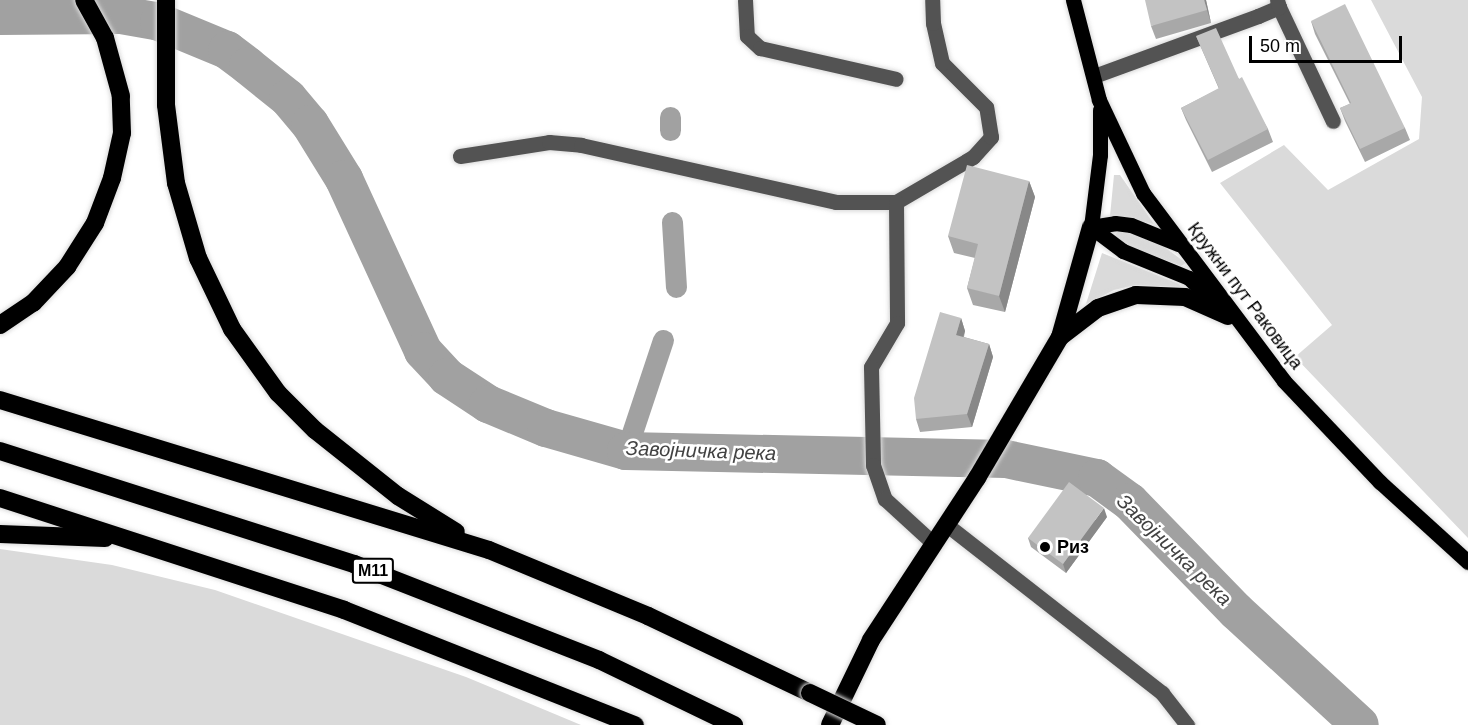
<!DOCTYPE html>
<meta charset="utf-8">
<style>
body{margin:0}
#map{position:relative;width:1468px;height:725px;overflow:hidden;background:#fff;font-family:Arial,sans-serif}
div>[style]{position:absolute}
.green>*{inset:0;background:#dadada}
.canal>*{height:21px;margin:-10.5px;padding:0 10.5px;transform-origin:10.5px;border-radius:10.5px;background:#a1a1a1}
.river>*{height:38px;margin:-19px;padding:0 19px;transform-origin:19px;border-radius:19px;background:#a1a1a1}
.roads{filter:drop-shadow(0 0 2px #dbdbdb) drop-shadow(0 0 2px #dbdbdb)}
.minor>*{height:15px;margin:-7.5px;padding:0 7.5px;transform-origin:7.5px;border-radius:7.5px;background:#535353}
.major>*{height:15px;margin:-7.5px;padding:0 7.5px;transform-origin:7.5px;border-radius:7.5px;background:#000}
.highway>*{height:18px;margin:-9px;padding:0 9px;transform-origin:9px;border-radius:9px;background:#000}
.bridges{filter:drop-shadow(0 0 2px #dbdbdb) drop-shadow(0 0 2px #dbdbdb)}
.highway-bridge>*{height:18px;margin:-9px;padding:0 9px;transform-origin:9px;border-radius:9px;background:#000}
.wall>*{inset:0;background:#a8a8a8}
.shaded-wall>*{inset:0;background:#888}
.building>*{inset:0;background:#c3c3c3}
.dots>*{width:16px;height:16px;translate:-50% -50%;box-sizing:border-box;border:3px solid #fff;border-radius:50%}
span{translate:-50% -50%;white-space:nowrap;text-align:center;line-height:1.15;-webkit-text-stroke:5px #fff;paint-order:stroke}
.shield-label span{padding:2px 4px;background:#fff;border:2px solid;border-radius:4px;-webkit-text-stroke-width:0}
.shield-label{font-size:16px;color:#000;font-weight:700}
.street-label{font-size:18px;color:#000}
.poi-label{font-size:18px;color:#000;font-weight:700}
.left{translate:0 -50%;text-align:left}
.water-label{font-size:20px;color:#424242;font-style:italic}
.scale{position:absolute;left:1249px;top:36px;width:153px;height:27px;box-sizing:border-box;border:3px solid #000;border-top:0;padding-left:8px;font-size:18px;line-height:21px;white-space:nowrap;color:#000;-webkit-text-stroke:4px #fff;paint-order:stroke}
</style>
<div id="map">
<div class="green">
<div style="clip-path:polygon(1371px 0,1468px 0,1468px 538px,1295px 357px,1332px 325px,1220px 183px,1284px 145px,1328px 190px,1419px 139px,1422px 97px)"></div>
<div style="clip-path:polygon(1114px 175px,1120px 175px,1154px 224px,1110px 216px)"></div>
<div style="clip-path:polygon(1118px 231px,1139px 234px,1163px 246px,1186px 263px,1181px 266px,1122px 243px,1114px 237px)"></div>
<div style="clip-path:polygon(1102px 253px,1179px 284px,1181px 287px,1135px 285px,1114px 290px,1086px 304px)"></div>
<div style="clip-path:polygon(0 549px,112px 565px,215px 590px,466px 677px,581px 725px,0 725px)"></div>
</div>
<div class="canal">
<div style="left:670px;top:117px;width:13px;rotate:90deg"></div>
<div style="left:672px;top:222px;width:65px;rotate:86.5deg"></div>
<div style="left:626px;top:451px;width:117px;rotate:-71.6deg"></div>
</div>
<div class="river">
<div style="left:0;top:16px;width:121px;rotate:-0.5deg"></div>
<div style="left:121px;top:15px;width:39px;rotate:10deg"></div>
<div style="left:159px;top:22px;width:74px;rotate:22.4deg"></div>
<div style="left:227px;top:50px;width:26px;rotate:37deg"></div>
<div style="left:248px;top:66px;width:51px;rotate:38.7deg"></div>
<div style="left:288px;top:98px;width:34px;rotate:50deg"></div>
<div style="left:310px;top:124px;width:65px;rotate:58.3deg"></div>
<div style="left:344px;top:179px;width:189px;rotate:65.3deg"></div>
<div style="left:423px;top:351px;width:35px;rotate:47deg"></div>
<div style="left:447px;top:377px;width:49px;rotate:33.4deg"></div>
<div style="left:488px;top:404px;width:63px;rotate:22.5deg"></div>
<div style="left:546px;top:428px;width:83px;rotate:16deg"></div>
<div style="left:626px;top:451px;width:380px;rotate:1.2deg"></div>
<div style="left:1006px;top:459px;width:93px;rotate:11.8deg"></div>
<div style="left:1097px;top:478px;width:41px;rotate:36deg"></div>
<div style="left:1130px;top:502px;width:152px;rotate:45.8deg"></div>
<div style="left:1236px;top:611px;width:168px;rotate:42.6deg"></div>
</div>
<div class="roads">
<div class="minor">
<div style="left:745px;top:0;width:36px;rotate:87deg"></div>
<div style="left:747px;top:36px;width:18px;rotate:43deg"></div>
<div style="left:760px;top:48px;width:139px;rotate:12.8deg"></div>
<div style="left:1279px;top:7px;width:126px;rotate:64.7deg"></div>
<div style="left:1094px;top:76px;width:175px;rotate:-20.1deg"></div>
<div style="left:1258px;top:16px;width:23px;rotate:-23deg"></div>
<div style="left:1279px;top:7px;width:7px;rotate:-106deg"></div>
<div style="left:460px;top:156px;width:90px;rotate:-8.9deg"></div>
<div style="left:549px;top:142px;width:32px;rotate:5deg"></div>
<div style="left:581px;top:145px;width:261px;rotate:12.6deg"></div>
<div style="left:836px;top:202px;width:60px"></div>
<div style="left:896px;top:202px;width:89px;rotate:-30.3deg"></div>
<div style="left:973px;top:157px;width:27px;rotate:-48deg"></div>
<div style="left:991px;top:137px;width:30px;rotate:-99deg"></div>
<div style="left:986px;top:107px;width:62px;rotate:-135deg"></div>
<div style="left:942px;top:63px;width:41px;rotate:-102.7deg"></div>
<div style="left:933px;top:23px;width:23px;rotate:-92deg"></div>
<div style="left:896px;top:202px;width:121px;rotate:89.5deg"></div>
<div style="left:897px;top:323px;width:51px;rotate:120.6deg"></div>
<div style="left:871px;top:367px;width:98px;rotate:88.8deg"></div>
<div style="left:873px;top:465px;width:36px;rotate:71deg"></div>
<div style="left:885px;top:499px;width:65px;rotate:42.5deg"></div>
<div style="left:947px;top:525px;width:273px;rotate:38deg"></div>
<div style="left:1162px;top:693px;width:41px;rotate:52deg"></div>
</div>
<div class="major">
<div style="left:1073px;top:0;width:103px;rotate:75.4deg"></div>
<div style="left:1099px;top:100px;width:103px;rotate:64.7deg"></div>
<div style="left:1143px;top:193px;width:235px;rotate:53.1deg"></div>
<div style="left:1284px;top:381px;width:139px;rotate:46.5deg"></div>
<div style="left:1380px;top:482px;width:119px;rotate:42.3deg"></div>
<div style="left:1091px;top:227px;width:40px;rotate:37deg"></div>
<div style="left:1123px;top:251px;width:71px;rotate:22.2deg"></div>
<div style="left:1189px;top:278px;width:53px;rotate:44.2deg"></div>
<div style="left:1091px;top:227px;width:73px;rotate:-82.9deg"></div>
<div style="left:1100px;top:155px;width:45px;rotate:-90deg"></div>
<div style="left:1091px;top:227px;width:24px;rotate:-9deg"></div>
<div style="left:1115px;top:223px;width:16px;rotate:7deg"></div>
<div style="left:1131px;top:225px;width:51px;rotate:22deg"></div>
</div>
<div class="highway">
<div style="left:166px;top:0;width:105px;rotate:90deg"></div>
<div style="left:166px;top:105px;width:79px;rotate:82.7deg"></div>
<div style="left:176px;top:183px;width:78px;rotate:73.7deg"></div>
<div style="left:198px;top:258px;width:79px;rotate:64.4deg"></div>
<div style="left:232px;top:329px;width:79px;rotate:54.3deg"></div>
<div style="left:278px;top:393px;width:52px;rotate:45deg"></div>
<div style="left:315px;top:430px;width:106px;rotate:38.5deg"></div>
<div style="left:398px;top:496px;width:68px;rotate:31.8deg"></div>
<div style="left:0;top:325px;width:40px;rotate:-34deg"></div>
<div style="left:33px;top:303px;width:50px;rotate:-46.6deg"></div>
<div style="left:67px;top:267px;width:52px;rotate:-57.5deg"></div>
<div style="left:95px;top:223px;width:48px;rotate:-69.3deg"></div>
<div style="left:112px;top:178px;width:46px;rotate:-77.5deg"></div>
<div style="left:122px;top:133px;width:37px;rotate:-92deg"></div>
<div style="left:121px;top:96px;width:60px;rotate:-105.4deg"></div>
<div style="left:105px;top:38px;width:43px;rotate:-118.9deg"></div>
<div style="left:1060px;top:337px;width:48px;rotate:-37.3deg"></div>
<div style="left:1098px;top:308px;width:40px;rotate:-18.9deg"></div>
<div style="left:1136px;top:295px;width:49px;rotate:2.3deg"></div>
<div style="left:1185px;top:297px;width:47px;rotate:23.8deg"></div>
<div style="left:0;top:400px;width:511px;rotate:17.05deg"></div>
<div style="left:489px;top:550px;width:172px;rotate:22.5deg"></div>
<div style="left:648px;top:616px;width:179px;rotate:25.4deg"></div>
<div style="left:0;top:451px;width:372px;rotate:17.7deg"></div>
<div style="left:354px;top:564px;width:263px;rotate:21.4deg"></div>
<div style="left:599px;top:660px;width:150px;rotate:25.7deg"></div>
<div style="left:0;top:498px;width:362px;rotate:18deg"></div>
<div style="left:344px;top:610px;width:313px;rotate:21.6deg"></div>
<div style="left:0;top:534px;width:105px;rotate:2.2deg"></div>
<div style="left:830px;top:725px;width:94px;rotate:-64.2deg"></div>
<div style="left:871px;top:640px;width:194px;rotate:-56.8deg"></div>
<div style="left:977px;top:478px;width:164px;rotate:-59.5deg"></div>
<div style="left:1060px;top:337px;width:114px;rotate:-74.3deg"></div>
</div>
</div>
<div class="bridges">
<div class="highway-bridge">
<div style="left:810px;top:693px;width:74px;rotate:25.5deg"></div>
</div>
</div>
<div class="wall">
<div style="clip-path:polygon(1206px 0,1211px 23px,1156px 39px,1151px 26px)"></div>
<div style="clip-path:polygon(1311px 21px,1405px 128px,1410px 140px,1365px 162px,1345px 121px,1340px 108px,1350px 104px,1315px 34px)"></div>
<div style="clip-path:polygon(1196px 36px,1239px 79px,1268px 129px,1273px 142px,1212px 172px,1186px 120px,1181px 108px,1219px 89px)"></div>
<div style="clip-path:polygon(1029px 181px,1035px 197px,1005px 312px,973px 305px,967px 288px,975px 258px,954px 253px,948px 236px)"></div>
<div style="clip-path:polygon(961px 318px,965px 331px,964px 337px,989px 344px,993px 357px,972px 427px,920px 432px,916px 419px)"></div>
<div style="clip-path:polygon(1107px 517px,1066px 573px,1031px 547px,1028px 538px)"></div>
</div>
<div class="shaded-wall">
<div style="clip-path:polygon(1204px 0,1206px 0,1211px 23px,1207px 10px)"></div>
<div style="clip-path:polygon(1029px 181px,1035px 197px,1005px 312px,999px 296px)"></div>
<div style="clip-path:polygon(961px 318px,965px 331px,960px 347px,956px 335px)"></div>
<div style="clip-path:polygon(989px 344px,993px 357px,972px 427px,967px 414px)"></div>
<div style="clip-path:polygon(1104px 508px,1107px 517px,1066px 573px,1063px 564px)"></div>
</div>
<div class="building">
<div style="clip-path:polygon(1145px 0,1204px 0,1207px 10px,1151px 26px)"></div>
<div style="clip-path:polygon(1345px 4px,1405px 128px,1360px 149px,1340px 108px,1351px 103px,1311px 21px)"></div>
<div style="clip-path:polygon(1216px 28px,1239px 79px,1242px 77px,1268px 129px,1208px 160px,1181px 108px,1219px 88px,1196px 36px)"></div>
<div style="clip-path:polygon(967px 165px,1029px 181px,999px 296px,967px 288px,978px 244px,948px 236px)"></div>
<div style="clip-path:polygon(940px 312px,961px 318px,956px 335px,989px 344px,967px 414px,916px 419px,914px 398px)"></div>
<div style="clip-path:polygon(1069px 482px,1104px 508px,1063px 564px,1028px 538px)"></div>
</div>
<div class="dots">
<div style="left:1045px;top:547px;background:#000"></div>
</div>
<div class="shield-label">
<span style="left:373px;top:571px">M11</span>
</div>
<div class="street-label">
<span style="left:1245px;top:296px;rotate:53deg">Кружни пут Раковица</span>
</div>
<div class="poi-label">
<span class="left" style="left:1057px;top:547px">Риз</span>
</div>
<div class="water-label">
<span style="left:701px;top:451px;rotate:2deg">Завојничка река</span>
<span style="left:1174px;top:550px;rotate:44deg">Завојничка река</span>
</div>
<div class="scale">50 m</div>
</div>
